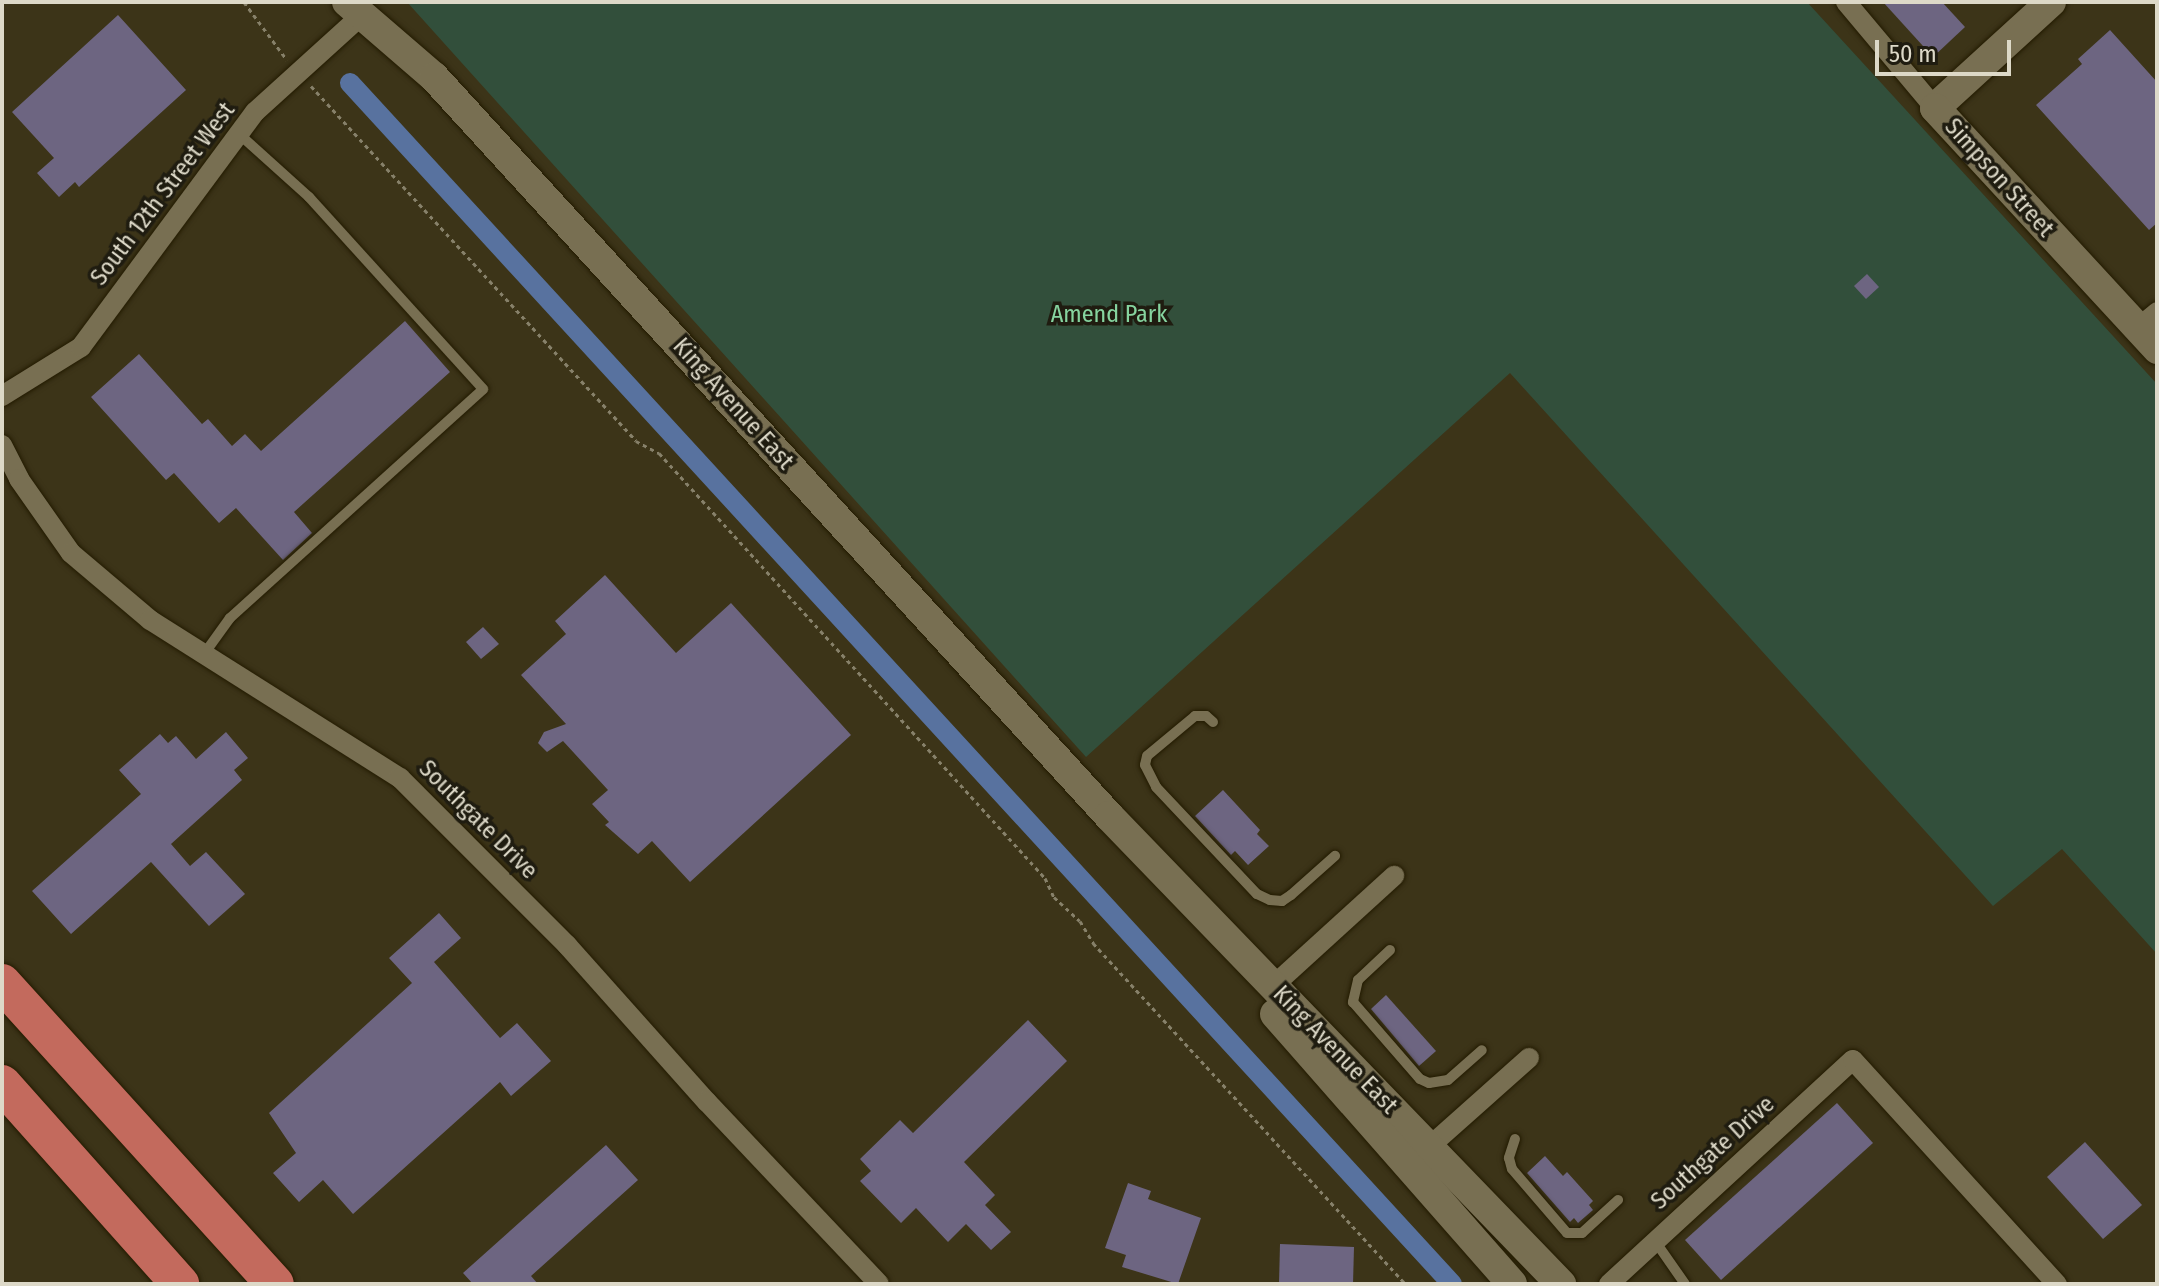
<!DOCTYPE html>
<style>
body{margin:0}
#map{position:relative;width:2159px;height:1286px;overflow:hidden;background:#3c3418;font-family:"Fira Sans Condensed",sans-serif}
div>[style]{position:absolute}
.green>*{inset:0;background:#324f3b}
.canal>*{height:20px;margin:-10px;padding:0 10px;transform-origin:10px;border-radius:10px;background:#58729f}
.building>*{inset:0;background:#6d6581}
.path>*{height:3px;margin-top:-1.5px;transform-origin:0;background:repeating-linear-gradient(90deg,#87816a 0 4px,transparent 0 8px)}
.roads{filter:drop-shadow(0 0 2px #231b01) drop-shadow(0 0 2px #231b01)}
.lane>*{height:10px;margin:-5px;padding:0 5px;transform-origin:5px;border-radius:5px;background:#786f52}
.street>*{height:20px;margin:-10px;padding:0 10px;transform-origin:10px;border-radius:10px;background:#786f52}
.secondary>*{height:30px;margin:-15px;padding:0 15px;transform-origin:15px;border-radius:15px;background:#786f52}
.highway>*{height:38px;margin:-19px;padding:0 19px;transform-origin:19px;border-radius:19px;background:#c36a5d}
span{translate:-50% -50%;white-space:nowrap;text-align:center;line-height:1.15;-webkit-text-stroke:7px #1f1c10;paint-order:stroke}
.street-label{font-size:24px;color:#ddd9c8}
.park-label{font-size:24px;color:#86d49f}
.frame{position:absolute;inset:0;border:4px solid #ddd9c8;pointer-events:none}
.scale{position:absolute;left:1875px;top:40px;width:136px;height:36px;box-sizing:border-box;border:4px solid #ddd9c8;border-top:0;padding-left:10px;font-size:24px;line-height:28px;white-space:nowrap;color:#ddd9c8;-webkit-text-stroke:6px #1f1c10;paint-order:stroke}
</style>
<div id="map">
<div class="green">
<div style="clip-path:polygon(407px 2px,1807px 2px,2157px 384px,2157px 954px,2062px 849px,1993px 906px,1510px 373px,1086px 757px)"></div>
</div>
<div class="canal">
<div style="left:350px;top:83px;width:1630px;rotate:47.46deg"></div>
</div>
<div class="building">
<div style="clip-path:polygon(1883px 2px,1942px 2px,1965px 27px,1933px 57px)"></div>
<div style="clip-path:polygon(118px 15px,186px 90px,79px 187px,75px 182px,59px 197px,37px 173px,54px 158px,12px 112px)"></div>
<div style="clip-path:polygon(2110px 30px,2157px 82px,2157px 223px,2149px 230px,2036px 105px,2082px 64px,2078px 59px)"></div>
<div style="clip-path:polygon(1867px 274px,1879px 287px,1866px 299px,1854px 286px)"></div>
<div style="clip-path:polygon(405px 321px,450px 372px,294px 512px,312px 533px,283px 560px,236px 508px,219px 523px,174px 473px,166px 480px,91px 397px,139px 354px,202px 424px,208px 419px,232px 446px,245px 434px,261px 451px)"></div>
<div style="clip-path:polygon(605px 575px,676px 653px,731px 603px,851px 735px,690px 882px,652px 841px,638px 854px,605px 825px,609px 822px,592px 804px,608px 790px,563px 741px,547px 752px,538px 743px,544px 732px,566px 724px,521px 675px,566px 634px,555px 621px)"></div>
<div style="clip-path:polygon(483px 627px,499px 644px,481px 659px,466px 642px)"></div>
<div style="clip-path:polygon(226px 732px,248px 758px,234px 770px,242px 780px,171px 844px,190px 866px,206px 852px,245px 894px,209px 926px,151px 862px,71px 934px,32px 891px,141px 794px,119px 770px,160px 734px,168px 743px,176px 736px,196px 759px)"></div>
<div style="clip-path:polygon(1223px 790px,1260px 830px,1257px 834px,1269px 846px,1248px 865px,1235px 851px,1231px 855px,1195px 816px)"></div>
<div style="clip-path:polygon(439px 913px,461px 938px,434px 962px,500px 1038px,517px 1023px,551px 1061px,511px 1096px,500px 1082px,353px 1214px,323px 1180px,299px 1202px,273px 1173px,296px 1153px,269px 1113px,412px 983px,389px 958px)"></div>
<div style="clip-path:polygon(1386px 995px,1436px 1051px,1419px 1066px,1371px 1009px)"></div>
<div style="clip-path:polygon(1028px 1020px,1067px 1061px,964px 1162px,995px 1195px,985px 1205px,1011px 1232px,991px 1250px,966px 1224px,948px 1242px,916px 1208px,901px 1223px,860px 1181px,871px 1171px,860px 1159px,900px 1120px,913px 1133px)"></div>
<div style="clip-path:polygon(1837px 1103px,1873px 1143px,1721px 1280px,1685px 1240px)"></div>
<div style="clip-path:polygon(2085px 1142px,2142px 1205px,2103px 1239px,2047px 1177px)"></div>
<div style="clip-path:polygon(606px 1145px,638px 1180px,531px 1276px,538px 1284px,473px 1284px,463px 1273px)"></div>
<div style="clip-path:polygon(1545px 1156px,1563px 1176px,1567px 1172px,1593px 1201px,1589px 1205px,1593px 1210px,1578px 1223px,1574px 1218px,1570px 1222px,1527px 1173px)"></div>
<div style="clip-path:polygon(1128px 1183px,1151px 1191px,1148px 1199px,1201px 1218px,1178px 1284px,1122px 1267px,1126px 1255px,1105px 1248px)"></div>
<div style="clip-path:polygon(1280px 1244px,1354px 1247px,1353px 1284px,1279px 1284px)"></div>
</div>
<div class="path">
<div style="left:244px;top:2px;width:72px;rotate:53.4deg"></div>
<div style="left:311px;top:86px;width:481px;rotate:47.5deg"></div>
<div style="left:636px;top:441px;width:26px;rotate:28deg"></div>
<div style="left:659px;top:453px;width:574px;rotate:47.75deg"></div>
<div style="left:1045px;top:878px;width:21px;rotate:65deg"></div>
<div style="left:1054px;top:897px;width:35px;rotate:43deg"></div>
<div style="left:1080px;top:921px;width:26px;rotate:59deg"></div>
<div style="left:1093px;top:943px;width:463px;rotate:47.5deg"></div>
</div>
<div class="roads">
<div class="lane">
<div style="left:204px;top:654px;width:44px;rotate:-54.2deg"></div>
<div style="left:230px;top:618px;width:341px;rotate:-42.1deg"></div>
<div style="left:483px;top:389px;width:259px;rotate:-132.2deg"></div>
<div style="left:309px;top:197px;width:94px;rotate:-138deg"></div>
<div style="left:1213px;top:722px;width:9px;rotate:-139deg"></div>
<div style="left:1206px;top:716px;width:11px;rotate:180deg"></div>
<div style="left:1195px;top:716px;width:62px;rotate:140.2deg"></div>
<div style="left:1147px;top:756px;width:9px;rotate:103deg"></div>
<div style="left:1145px;top:765px;width:25px;rotate:63deg"></div>
<div style="left:1156px;top:787px;width:147px;rotate:46.7deg"></div>
<div style="left:1257px;top:894px;width:14px;rotate:25deg"></div>
<div style="left:1270px;top:900px;width:12px;rotate:5deg"></div>
<div style="left:1282px;top:901px;width:11px;rotate:-34deg"></div>
<div style="left:1291px;top:895px;width:59px;rotate:-41.6deg"></div>
<div style="left:1390px;top:950px;width:44px;rotate:136.8deg"></div>
<div style="left:1358px;top:980px;width:23px;rotate:103deg"></div>
<div style="left:1353px;top:1002px;width:102px;rotate:49deg"></div>
<div style="left:1420px;top:1079px;width:10px;rotate:24deg"></div>
<div style="left:1429px;top:1083px;width:19px;rotate:-9deg"></div>
<div style="left:1448px;top:1080px;width:45px;rotate:-41.4deg"></div>
<div style="left:1515px;top:1139px;width:20px;rotate:108deg"></div>
<div style="left:1509px;top:1158px;width:11px;rotate:75deg"></div>
<div style="left:1512px;top:1169px;width:84px;rotate:49.3deg"></div>
<div style="left:1567px;top:1233px;width:15px"></div>
<div style="left:1582px;top:1233px;width:49px;rotate:-42.5deg"></div>
<div style="left:1655px;top:1241px;width:52px;rotate:55.1deg"></div>
</div>
<div class="street">
<div style="left:1846px;top:2px;width:138px;rotate:50deg"></div>
<div style="left:2137px;top:329px;width:26px;rotate:-40deg"></div>
<div style="left:2px;top:396px;width:93px;rotate:-31.8deg"></div>
<div style="left:81px;top:347px;width:292px;rotate:-53.5deg"></div>
<div style="left:255px;top:112px;width:144px;rotate:-42.2deg"></div>
<div style="left:2px;top:445px;width:38px;rotate:63deg"></div>
<div style="left:19px;top:479px;width:90px;rotate:54.9deg"></div>
<div style="left:71px;top:553px;width:104px;rotate:40.3deg"></div>
<div style="left:150px;top:620px;width:296px;rotate:32.3deg"></div>
<div style="left:400px;top:778px;width:236px;rotate:45deg"></div>
<div style="left:567px;top:945px;width:210px;rotate:48.3deg"></div>
<div style="left:707px;top:1102px;width:250px;rotate:46.6deg"></div>
<div style="left:1273px;top:986px;width:164px;rotate:-42.3deg"></div>
<div style="left:1429px;top:1147px;width:134px;rotate:-41.7deg"></div>
<div style="left:1609px;top:1284px;width:331px;rotate:-42.6deg"></div>
<div style="left:1853px;top:1060px;width:303px;rotate:47.7deg"></div>
</div>
<div class="secondary">
<div style="left:347px;top:2px;width:115px;rotate:40.8deg"></div>
<div style="left:434px;top:77px;width:1001px;rotate:47.59deg"></div>
<div style="left:1109px;top:816px;width:651px;rotate:46deg"></div>
<div style="left:2051px;top:2px;width:157px;rotate:137.6deg"></div>
<div style="left:1935px;top:108px;width:328px;rotate:47.3deg"></div>
<div style="left:1275px;top:1014px;width:359px;rotate:48.7deg"></div>
</div>
<div class="highway">
<div style="left:2px;top:983px;width:406px;rotate:47.8deg"></div>
<div style="left:2px;top:1084px;width:268px;rotate:48.3deg"></div>
</div>
</div>
<div class="street-label">
<span style="left:1999px;top:178px;rotate:48deg">Simpson Street</span>
<span style="left:163px;top:194px;rotate:-53deg">South 12th Street West</span>
<span style="left:733px;top:404px;rotate:48deg">King Avenue East</span>
<span style="left:478px;top:820px;rotate:45deg">Southgate Drive</span>
<span style="left:1335px;top:1050px;rotate:46deg">King Avenue East</span>
<span style="left:1713px;top:1153px;rotate:-42deg">Southgate Drive</span>
</div>
<div class="park-label">
<span style="left:1109px;top:315px">Amend Park</span>
</div>
<div class="frame"></div>
<div class="scale">50 m</div>
</div>
